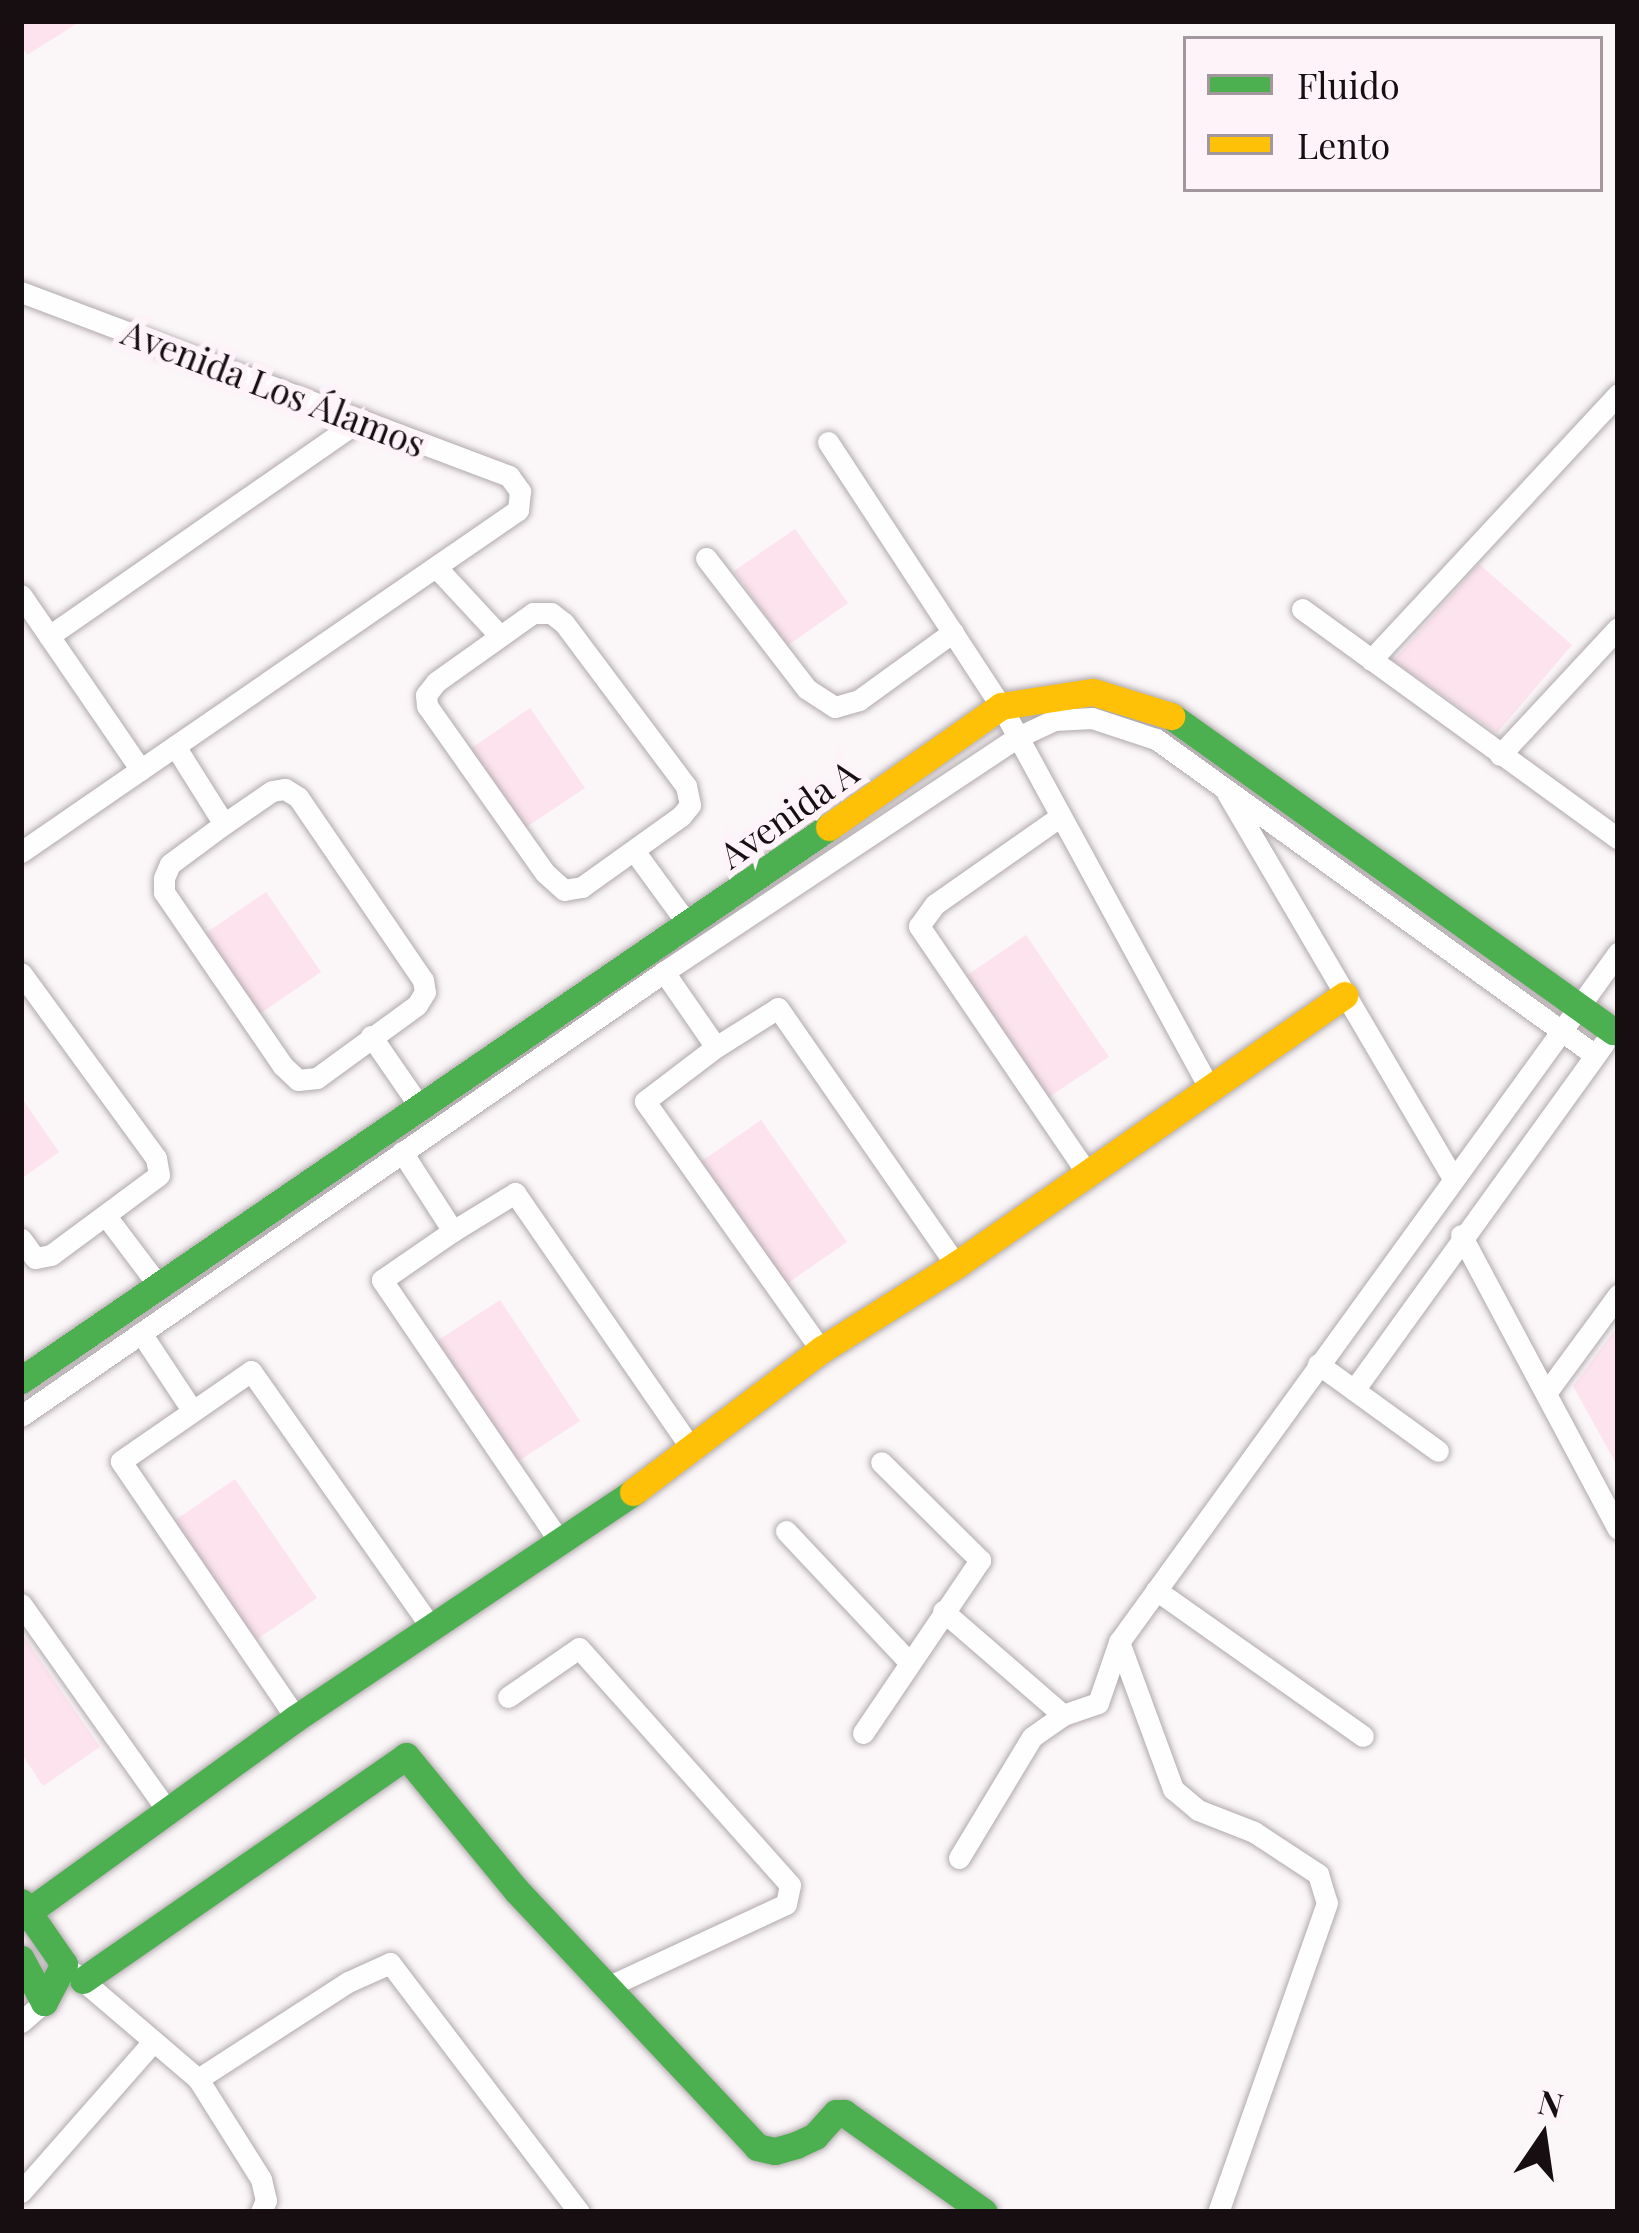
<!DOCTYPE html>
<meta charset="utf-8">
<style>
body{margin:0}
#map{position:relative;width:1639px;height:2233px;overflow:hidden;background:#fbf6f8;font-family:"Playfair Display",serif}
div>[style]{position:absolute}
.green>*{inset:0;background:#fce3ee}
.roads{filter:drop-shadow(0 0 3px #b1aaad) drop-shadow(0 0 3px #b1aaad)}
.street>*{height:21px;margin:-10.5px;padding:0 10.5px;transform-origin:10.5px;border-radius:10.5px;background:#fefefe}
.fast>*{height:27px;margin:-13.5px;padding:0 13.5px;transform-origin:13.5px;border-radius:13.5px;background:#4caf50}
.slow>*{height:27px;margin:-13.5px;padding:0 13.5px;transform-origin:13.5px;border-radius:13.5px;background:#ffc107}
span{translate:-50% -50%;white-space:nowrap;text-align:center;line-height:1.15;-webkit-text-stroke:12px #fef3f8;paint-order:stroke}
.street-label{font-size:36px;color:#170e12}
.frame{position:absolute;inset:0;border:24px solid #170e12;pointer-events:none}
.legend{position:absolute;left:1183px;top:36px;width:420px;height:156px;box-sizing:border-box;background:#fef3f8;border:3px solid #a2979c;margin:0;padding:15px 21px;list-style:none;font-size:36px;color:#170e12}
.legend li{display:flex;align-items:center;gap:24px;height:60px}
.legend b{width:60px;border:3px solid #a2979c}
.north{position:absolute;left:1483px;top:2077px;width:120px;height:120px;-webkit-text-stroke:9px #fef3f8;paint-order:stroke;rotate:13deg;font-size:33px;font-weight:700;line-height:48px;text-align:center;color:#170e12}
.north::after{content:'';display:block;margin:auto;width:42px;height:54px;background:#170e12;clip-path:polygon(50% 0,100% 100%,50% 72%,0 100%)}
</style>
<div id="map">
<div class="green">
<div style="clip-path:polygon(21px 21px,81px 21px,27px 55px,21px 45px)"></div>
<div style="clip-path:polygon(795px 529px,848px 603px,787px 646px,734px 571px)"></div>
<div style="clip-path:polygon(1479px 564px,1572px 645px,1497px 733px,1393px 661px)"></div>
<div style="clip-path:polygon(530px 708px,585px 788px,522px 830px,467px 751px)"></div>
<div style="clip-path:polygon(266px 892px,321px 972px,255px 1017px,200px 937px)"></div>
<div style="clip-path:polygon(1026px 935px,1109px 1057px,1046px 1099px,963px 978px)"></div>
<div style="clip-path:polygon(21px 1097px,59px 1152px,21px 1179px)"></div>
<div style="clip-path:polygon(761px 1120px,847px 1242px,785px 1285px,699px 1163px)"></div>
<div style="clip-path:polygon(500px 1300px,580px 1421px,517px 1462px,437px 1341px)"></div>
<div style="clip-path:polygon(1614px 1331px,1618px 1334px,1618px 1467px,1573px 1386px)"></div>
<div style="clip-path:polygon(235px 1479px,317px 1598px,256px 1640px,174px 1521px)"></div>
<div style="clip-path:polygon(21px 1632px,100px 1747px,43px 1786px,21px 1753px)"></div>
</div>
<div class="roads">
<div class="street">
<div style="left:21px;top:292px;width:522px;rotate:20.66deg"></div>
<div style="left:509px;top:476px;width:19px;rotate:54deg"></div>
<div style="left:520px;top:491px;width:19px;rotate:96deg"></div>
<div style="left:518px;top:510px;width:603px;rotate:145.47deg"></div>
<div style="left:828px;top:442px;width:316px;rotate:56.8deg"></div>
<div style="left:1001px;top:706px;width:434px;rotate:61.4deg"></div>
<div style="left:706px;top:558px;width:165px;rotate:52.4deg"></div>
<div style="left:807px;top:689px;width:33px;rotate:33deg"></div>
<div style="left:835px;top:707px;width:25px;rotate:-16deg"></div>
<div style="left:859px;top:700px;width:116px;rotate:-35.9deg"></div>
<div style="left:436px;top:567px;width:93px;rotate:47.2deg"></div>
<div style="left:21px;top:595px;width:212px;rotate:55.6deg"></div>
<div style="left:1302px;top:609px;width:391px;rotate:36deg"></div>
<div style="left:533px;top:613px;width:18px"></div>
<div style="left:551px;top:613px;width:16px;rotate:38deg"></div>
<div style="left:564px;top:623px;width:204px;rotate:53.2deg"></div>
<div style="left:686px;top:786px;width:19px;rotate:78deg"></div>
<div style="left:690px;top:805px;width:14px;rotate:129deg"></div>
<div style="left:681px;top:816px;width:122px;rotate:144.4deg"></div>
<div style="left:582px;top:887px;width:18px;rotate:171deg"></div>
<div style="left:564px;top:890px;width:25px;rotate:-138deg"></div>
<div style="left:545px;top:873px;width:204px;rotate:-125.2deg"></div>
<div style="left:427px;top:706px;width:11px;rotate:-95deg"></div>
<div style="left:426px;top:695px;width:16px;rotate:-52deg"></div>
<div style="left:436px;top:682px;width:119px;rotate:-35.4deg"></div>
<div style="left:49px;top:636px;width:380px;rotate:-34.8deg"></div>
<div style="left:1371px;top:660px;width:363px;rotate:-47.1deg"></div>
<div style="left:175px;top:746px;width:92px;rotate:57.9deg"></div>
<div style="left:1500px;top:755px;width:173px;rotate:-47.1deg"></div>
<div style="left:285px;top:789px;width:15px;rotate:32deg"></div>
<div style="left:298px;top:797px;width:222px;rotate:55.7deg"></div>
<div style="left:423px;top:980px;width:12px;rotate:81deg"></div>
<div style="left:425px;top:992px;width:15px;rotate:122deg"></div>
<div style="left:417px;top:1005px;width:124px;rotate:143.9deg"></div>
<div style="left:317px;top:1078px;width:19px;rotate:174deg"></div>
<div style="left:298px;top:1080px;width:21px;rotate:-137deg"></div>
<div style="left:283px;top:1066px;width:211px;rotate:-124.4deg"></div>
<div style="left:164px;top:892px;width:14px;rotate:-90deg"></div>
<div style="left:164px;top:878px;width:15px;rotate:-67deg"></div>
<div style="left:170px;top:864px;width:67px;rotate:-36.5deg"></div>
<div style="left:224px;top:824px;width:58px;rotate:-34.5deg"></div>
<div style="left:272px;top:791px;width:13px;rotate:-9deg"></div>
<div style="left:1227px;top:793px;width:445px;rotate:59.6deg"></div>
<div style="left:1058px;top:818px;width:150px;rotate:145deg"></div>
<div style="left:935px;top:904px;width:27px;rotate:126deg"></div>
<div style="left:919px;top:926px;width:301px;rotate:55.8deg"></div>
<div style="left:635px;top:852px;width:92px;rotate:53.9deg"></div>
<div style="left:664px;top:972px;width:91px;rotate:55.3deg"></div>
<div style="left:21px;top:973px;width:229px;rotate:53.9deg"></div>
<div style="left:156px;top:1158px;width:17px;rotate:80deg"></div>
<div style="left:159px;top:1175px;width:134px;rotate:143.5deg"></div>
<div style="left:51px;top:1255px;width:16px;rotate:169deg"></div>
<div style="left:35px;top:1258px;width:24px;rotate:-126deg"></div>
<div style="left:371px;top:1036px;width:86px;rotate:55.4deg"></div>
<div style="left:402px;top:1152px;width:94px;rotate:57.2deg"></div>
<div style="left:106px;top:1216px;width:86px;rotate:53deg"></div>
<div style="left:1461px;top:1235px;width:333px;rotate:61.9deg"></div>
<div style="left:141px;top:1333px;width:92px;rotate:56.5deg"></div>
<div style="left:821px;top:1350px;width:305px;rotate:-125.3deg"></div>
<div style="left:645px;top:1101px;width:89px;rotate:-37.3deg"></div>
<div style="left:716px;top:1047px;width:73px;rotate:-32.2deg"></div>
<div style="left:778px;top:1008px;width:313px;rotate:55.3deg"></div>
<div style="left:1318px;top:1364px;width:148px;rotate:35.9deg"></div>
<div style="left:1354px;top:1390px;width:427px;rotate:-54.2deg"></div>
<div style="left:1546px;top:1393px;width:122px;rotate:-53.7deg"></div>
<div style="left:21px;top:1416px;width:781px;rotate:-34.63deg"></div>
<div style="left:664px;top:972px;width:425px;rotate:-33.6deg"></div>
<div style="left:1018px;top:737px;width:40px;rotate:-25deg"></div>
<div style="left:1054px;top:720px;width:38px;rotate:-3deg"></div>
<div style="left:1092px;top:718px;width:67px;rotate:18.2deg"></div>
<div style="left:1156px;top:739px;width:541px;rotate:35.75deg"></div>
<div style="left:786px;top:1531px;width:180px;rotate:46.8deg"></div>
<div style="left:560px;top:1542px;width:317px;rotate:-124.2deg"></div>
<div style="left:382px;top:1280px;width:86px;rotate:-34.6deg"></div>
<div style="left:453px;top:1231px;width:73px;rotate:-31.5deg"></div>
<div style="left:515px;top:1193px;width:313px;rotate:55.4deg"></div>
<div style="left:1156px;top:1590px;width:253px;rotate:35.2deg"></div>
<div style="left:21px;top:1604px;width:252px;rotate:54.7deg"></div>
<div style="left:943px;top:1611px;width:159px;rotate:40.9deg"></div>
<div style="left:1119px;top:1642px;width:157px;rotate:69.8deg"></div>
<div style="left:1173px;top:1789px;width:33px;rotate:40deg"></div>
<div style="left:1198px;top:1810px;width:60px;rotate:21.4deg"></div>
<div style="left:1254px;top:1832px;width:77px;rotate:33.3deg"></div>
<div style="left:1318px;top:1874px;width:30px;rotate:73deg"></div>
<div style="left:1327px;top:1903px;width:328px;rotate:109.4deg"></div>
<div style="left:508px;top:1697px;width:86px;rotate:-34.6deg"></div>
<div style="left:579px;top:1648px;width:317px;rotate:48.3deg"></div>
<div style="left:790px;top:1885px;width:19px;rotate:102deg"></div>
<div style="left:786px;top:1904px;width:197px;rotate:155.1deg"></div>
<div style="left:296px;top:1718px;width:311px;rotate:-124.3deg"></div>
<div style="left:121px;top:1461px;width:158px;rotate:-34.7deg"></div>
<div style="left:251px;top:1371px;width:315px;rotate:54.9deg"></div>
<div style="left:863px;top:1733px;width:209px;rotate:-55.9deg"></div>
<div style="left:980px;top:1560px;width:139px;rotate:-135.3deg"></div>
<div style="left:959px;top:1858px;width:141px;rotate:-58.9deg"></div>
<div style="left:1032px;top:1737px;width:38px;rotate:-35deg"></div>
<div style="left:1063px;top:1715px;width:37px;rotate:-19deg"></div>
<div style="left:1098px;top:1703px;width:65px;rotate:-71deg"></div>
<div style="left:1119px;top:1642px;width:851px;rotate:-54.09deg"></div>
<div style="left:74px;top:1973px;width:163px;rotate:40.5deg"></div>
<div style="left:198px;top:2079px;width:118px;rotate:57.8deg"></div>
<div style="left:261px;top:2179px;width:22px;rotate:77deg"></div>
<div style="left:266px;top:2200px;width:13px;rotate:113deg"></div>
<div style="left:21px;top:2022px;width:30px;rotate:-41deg"></div>
<div style="left:198px;top:2079px;width:179px;rotate:-32.9deg"></div>
<div style="left:348px;top:1982px;width:46px;rotate:-24.3deg"></div>
<div style="left:390px;top:1963px;width:313px;rotate:52.8deg"></div>
<div style="left:21px;top:2192px;width:200px;rotate:-48.7deg"></div>
</div>
<div class="fast">
<div style="left:1171px;top:716px;width:543px;rotate:35.48deg"></div>
<div style="left:21px;top:1380px;width:979px;rotate:-34.39deg"></div>
<div style="left:21px;top:1902px;width:75px;rotate:55.3deg"></div>
<div style="left:64px;top:1964px;width:43px;rotate:117.8deg"></div>
<div style="left:44px;top:2002px;width:49px;rotate:-118.1deg"></div>
<div style="left:21px;top:1917px;width:339px;rotate:-35.9deg"></div>
<div style="left:296px;top:1718px;width:406px;rotate:-33.8deg"></div>
<div style="left:83px;top:1980px;width:393px;rotate:-34.7deg"></div>
<div style="left:406px;top:1756px;width:175px;rotate:50.6deg"></div>
<div style="left:517px;top:1891px;width:351px;rotate:46.8deg"></div>
<div style="left:757px;top:2147px;width:18px;rotate:13deg"></div>
<div style="left:775px;top:2151px;width:22px;rotate:-16deg"></div>
<div style="left:796px;top:2145px;width:21px;rotate:-25deg"></div>
<div style="left:815px;top:2136px;width:31px;rotate:-48deg"></div>
<div style="left:836px;top:2113px;width:8px"></div>
<div style="left:844px;top:2113px;width:171px;rotate:35.3deg"></div>
</div>
<div class="slow">
<div style="left:829px;top:827px;width:210px;rotate:-35.1deg"></div>
<div style="left:1001px;top:706px;width:93px;rotate:-8.7deg"></div>
<div style="left:1093px;top:692px;width:82px;rotate:17.1deg"></div>
<div style="left:633px;top:1492px;width:236px;rotate:-37.1deg"></div>
<div style="left:821px;top:1350px;width:160px;rotate:-32.2deg"></div>
<div style="left:956px;top:1265px;width:473px;rotate:-34.8deg"></div>
</div>
</div>
<div class="street-label">
<span style="left:274px;top:387px;rotate:21deg">Avenida Los Álamos</span>
<span style="left:788px;top:813px;rotate:-35deg">Avenida A</span>
</div>
<div class="frame"></div>
<ul class="legend">
<li><b style="height:15px;background:#4caf50"></b>Fluido</li>
<li><b style="height:15px;background:#ffc107"></b>Lento</li>
</ul>
<div class="north">N</div>
</div>
